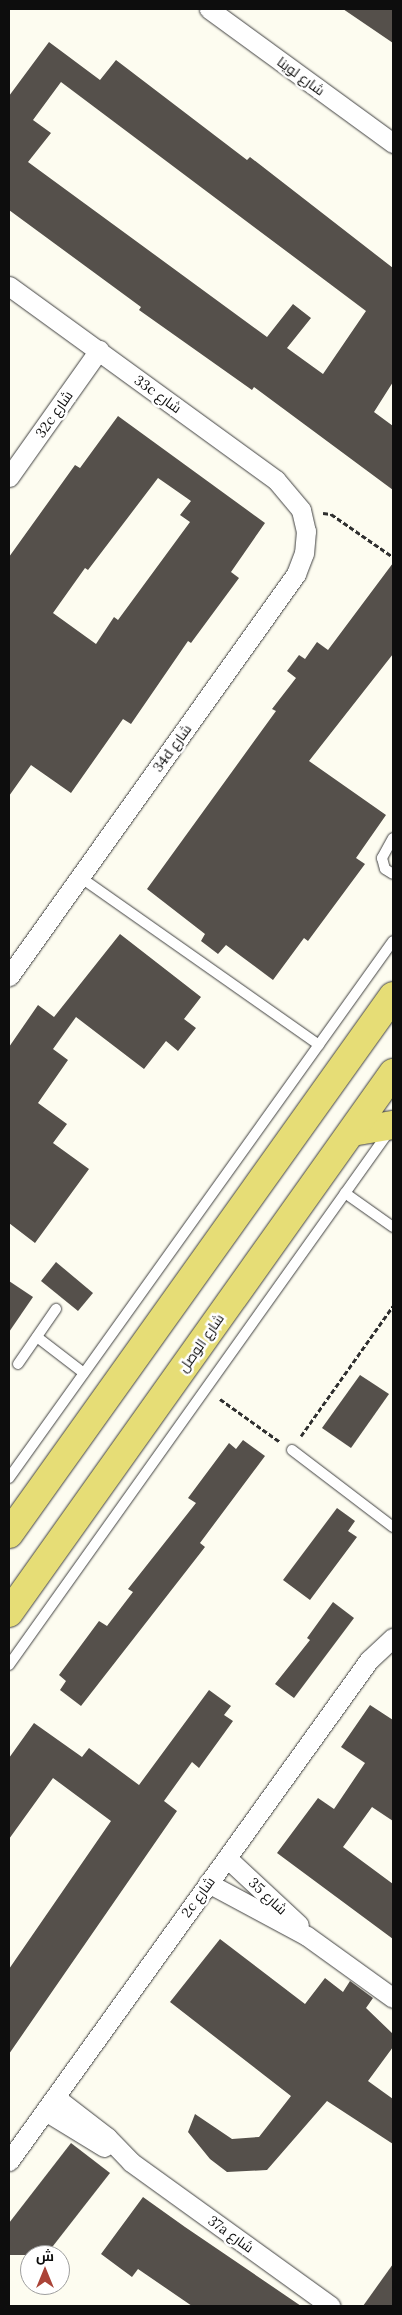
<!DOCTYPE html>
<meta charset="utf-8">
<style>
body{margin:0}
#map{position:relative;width:402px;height:2315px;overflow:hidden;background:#fdfcf0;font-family:Lora,Cairo,serif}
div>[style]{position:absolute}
.building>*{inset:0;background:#55504b}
.path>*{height:3px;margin-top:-1.5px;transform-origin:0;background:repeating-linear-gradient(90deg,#2f2f2f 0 5px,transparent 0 7.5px)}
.roads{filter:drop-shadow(0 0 1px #404040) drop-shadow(0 0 1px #404040)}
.lane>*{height:10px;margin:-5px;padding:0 5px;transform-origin:5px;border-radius:5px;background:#fff}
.street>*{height:19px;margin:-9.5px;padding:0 9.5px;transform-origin:9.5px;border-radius:9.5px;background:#fff}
.primary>*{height:28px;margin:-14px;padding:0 14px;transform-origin:14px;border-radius:14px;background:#e6dd76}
span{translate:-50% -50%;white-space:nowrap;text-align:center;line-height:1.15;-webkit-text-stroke:5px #fff;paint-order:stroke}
.street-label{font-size:14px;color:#0d0d0d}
.frame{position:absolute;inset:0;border:10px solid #0d0d0d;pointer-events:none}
.north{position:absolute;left:20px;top:2245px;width:50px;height:50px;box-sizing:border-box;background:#fff;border:1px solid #9e9e9e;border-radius:50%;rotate:0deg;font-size:14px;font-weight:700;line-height:20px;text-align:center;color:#0d0d0d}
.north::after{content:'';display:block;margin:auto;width:18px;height:22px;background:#ab4438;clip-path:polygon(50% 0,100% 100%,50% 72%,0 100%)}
</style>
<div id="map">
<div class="building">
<div style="clip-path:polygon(343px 9px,393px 9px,393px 43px)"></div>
<div style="clip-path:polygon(evenodd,49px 42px,100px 80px,116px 60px,247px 160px,250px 157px,393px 268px,393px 382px,374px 412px,393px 426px,393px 490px,254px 387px,252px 390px,139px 310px,141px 307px,9px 210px,9px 96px,49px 42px,61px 82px,366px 311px,323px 374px,287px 348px,311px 318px,293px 304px,267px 337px,28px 162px,51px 133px,33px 120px,61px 82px)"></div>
<div style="clip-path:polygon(evenodd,118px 416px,265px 523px,231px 572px,239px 578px,191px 643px,188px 641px,131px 724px,123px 719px,71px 793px,31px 765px,9px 796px,9px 557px,75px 465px,80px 468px,118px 416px,158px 478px,191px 501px,180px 515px,190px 522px,118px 620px,114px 617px,96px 644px,53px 613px,85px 568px,88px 570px,158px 478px)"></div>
<div style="clip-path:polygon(393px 563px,393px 654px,309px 761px,386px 815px,356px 858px,365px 864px,308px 941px,304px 938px,273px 980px,226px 945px,218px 954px,201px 941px,205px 934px,147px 889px,276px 711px,272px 709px,296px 678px,287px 671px,299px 655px,305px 659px,317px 642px,328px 650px)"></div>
<div style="clip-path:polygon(120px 934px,201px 997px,184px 1019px,196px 1028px,178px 1051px,166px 1041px,144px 1069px,76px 1017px,53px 1049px,68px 1060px,38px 1103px,67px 1124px,53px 1143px,89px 1169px,35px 1243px,9px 1223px,9px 1047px,38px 1005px,54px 1017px)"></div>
<div style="clip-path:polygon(56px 1262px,93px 1293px,78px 1311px,41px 1281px)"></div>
<div style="clip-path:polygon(9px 1281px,33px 1297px,9px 1332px)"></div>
<div style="clip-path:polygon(360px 1375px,389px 1394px,351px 1448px,322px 1428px)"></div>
<div style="clip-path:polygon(243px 1440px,265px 1456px,200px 1543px,205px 1547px,81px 1706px,60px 1690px,66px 1681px,59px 1675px,99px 1621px,107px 1626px,133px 1592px,128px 1589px,196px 1503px,188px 1498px,229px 1443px,236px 1449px)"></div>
<div style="clip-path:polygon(337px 1508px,355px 1521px,348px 1531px,357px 1537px,310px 1600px,283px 1580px)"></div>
<div style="clip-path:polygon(333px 1602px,354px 1618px,294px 1698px,275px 1684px,310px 1640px,307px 1638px)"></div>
<div style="clip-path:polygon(209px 1690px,231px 1706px,224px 1715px,233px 1721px,199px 1768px,192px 1762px,164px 1801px,177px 1811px,9px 2054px,9px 1969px,111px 1821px,53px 1778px,9px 1839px,9px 1758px,34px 1723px,82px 1757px,89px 1748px,139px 1785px)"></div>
<div style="clip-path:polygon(370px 1705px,393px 1720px,393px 1821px,372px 1807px,343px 1847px,393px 1884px,393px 1939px,277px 1853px,318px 1798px,334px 1809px,365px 1763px,341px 1747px)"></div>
<div style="clip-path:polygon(220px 1939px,305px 2004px,325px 1978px,343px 1992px,350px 1981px,373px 1998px,366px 2008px,393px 2034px,393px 2047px,368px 2081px,393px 2099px,393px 2144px,327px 2101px,267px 2170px,227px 2172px,210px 2159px,188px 2132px,195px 2114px,232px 2139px,259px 2137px,291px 2096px,170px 2002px)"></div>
<div style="clip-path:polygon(71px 2143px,110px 2173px,46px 2255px,9px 2255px,9px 2223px)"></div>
<div style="clip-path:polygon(143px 2197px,185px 2227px,301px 2306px,192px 2306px,138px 2269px,132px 2277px,101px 2254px)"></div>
<div style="clip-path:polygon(393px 2264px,393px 2306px,363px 2306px)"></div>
</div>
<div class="path">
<div style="left:323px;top:513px;width:8px;rotate:7deg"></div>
<div style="left:331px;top:514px;width:75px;rotate:34.7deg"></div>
<div style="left:220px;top:1399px;width:74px;rotate:35.6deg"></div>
<div style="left:301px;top:1436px;width:159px;rotate:-54.7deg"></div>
</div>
<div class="roads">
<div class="lane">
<div style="left:393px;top:838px;width:23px;rotate:119deg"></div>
<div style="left:382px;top:858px;width:11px;rotate:75deg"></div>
<div style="left:385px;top:869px;width:9px;rotate:32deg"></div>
<div style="left:80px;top:877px;width:292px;rotate:35.1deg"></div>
<div style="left:345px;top:1193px;width:59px;rotate:35.3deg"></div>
<div style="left:37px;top:1337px;width:59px;rotate:37.5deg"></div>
<div style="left:18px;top:1364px;width:67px;rotate:-55.4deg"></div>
<div style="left:292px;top:1450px;width:127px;rotate:37.3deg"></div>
<div style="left:9px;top:1478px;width:660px;rotate:-54.43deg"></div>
<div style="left:9px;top:1665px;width:657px;rotate:-54.54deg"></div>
</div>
<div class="street">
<div style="left:209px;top:9px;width:228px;rotate:36.1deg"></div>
<div style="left:9px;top:286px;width:330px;rotate:36deg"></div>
<div style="left:276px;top:480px;width:39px;rotate:50deg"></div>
<div style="left:301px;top:510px;width:22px;rotate:77deg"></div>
<div style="left:306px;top:531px;width:22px;rotate:95deg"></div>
<div style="left:304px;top:553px;width:22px;rotate:111deg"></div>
<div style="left:296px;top:574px;width:494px;rotate:125.5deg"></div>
<div style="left:9px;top:477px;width:156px;rotate:-54.7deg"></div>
<div style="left:227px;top:1858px;width:98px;rotate:42.9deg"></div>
<div style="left:208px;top:1883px;width:112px;rotate:28.2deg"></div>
<div style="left:307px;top:1936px;width:106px;rotate:35.8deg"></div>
<div style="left:55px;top:2097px;width:66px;rotate:37.6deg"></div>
<div style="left:107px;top:2137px;width:35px;rotate:46deg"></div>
<div style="left:131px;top:2162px;width:246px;rotate:35.8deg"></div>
<div style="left:45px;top:2111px;width:69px;rotate:31.4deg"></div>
<div style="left:9px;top:2161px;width:617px;rotate:-54.3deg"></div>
<div style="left:369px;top:1660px;width:33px;rotate:-43deg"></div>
</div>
<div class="primary">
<div style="left:352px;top:1132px;width:42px;rotate:-9.7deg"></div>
<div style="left:9px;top:1534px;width:661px;rotate:-54.48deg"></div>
<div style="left:9px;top:1613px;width:663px;rotate:-54.58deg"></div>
</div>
</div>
<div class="street-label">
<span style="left:301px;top:76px;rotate:36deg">شارع لوينا</span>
<span style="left:158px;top:394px;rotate:36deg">33c شارع</span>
<span style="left:54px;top:414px;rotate:-55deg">32c شارع</span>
<span style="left:172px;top:748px;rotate:-54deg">34d شارع</span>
<span style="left:201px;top:1343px;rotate:-55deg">شارع الوصل</span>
<span style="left:268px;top:1896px;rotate:43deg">شارع 35</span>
<span style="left:198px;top:1897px;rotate:-54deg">2c شارع</span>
<span style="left:231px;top:2234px;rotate:36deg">37a شارع</span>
</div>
<div class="frame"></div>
<div class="north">ش</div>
</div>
